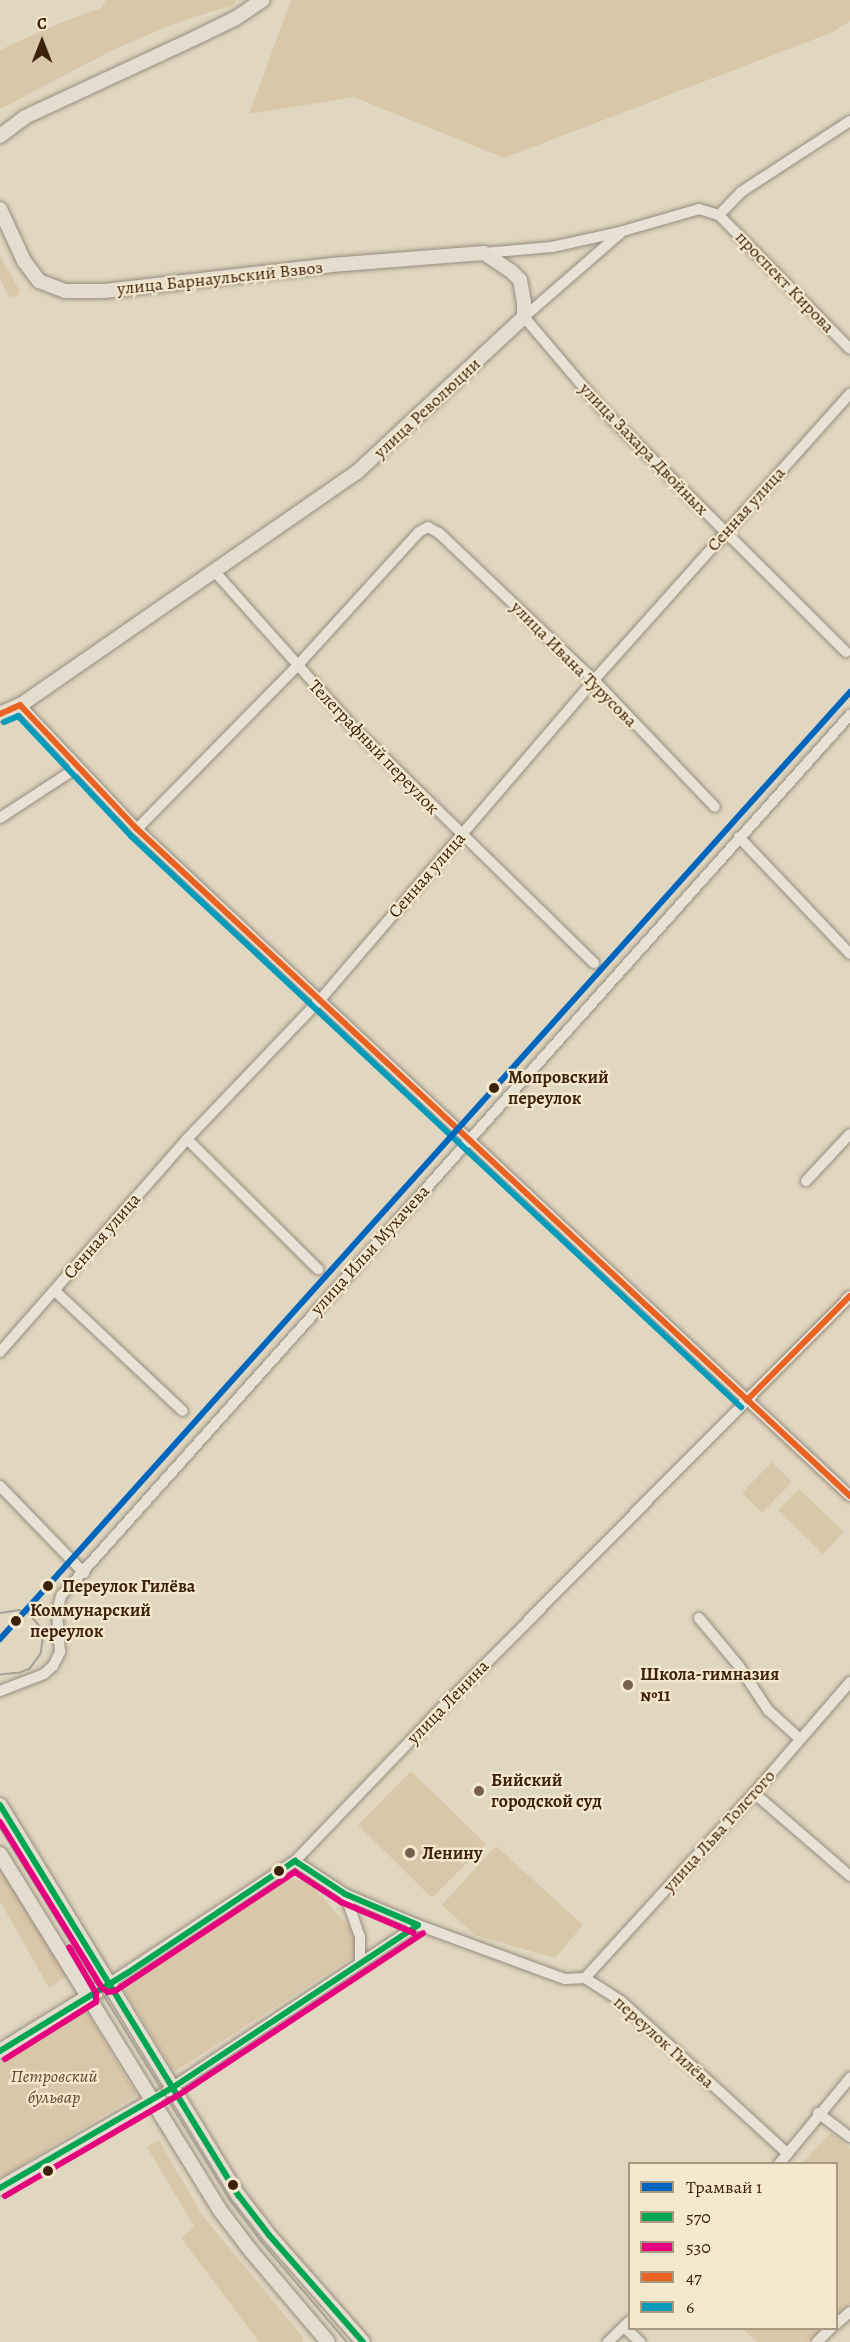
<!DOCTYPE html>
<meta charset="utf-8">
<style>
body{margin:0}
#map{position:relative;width:850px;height:2342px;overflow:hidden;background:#e1d6c0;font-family:Alegreya,serif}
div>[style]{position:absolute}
.green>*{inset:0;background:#d8c7a9}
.roads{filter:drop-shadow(0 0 2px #968c7d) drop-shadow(0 0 2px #968c7d)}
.minor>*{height:10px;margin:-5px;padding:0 5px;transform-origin:5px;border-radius:5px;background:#e7e1d6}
.major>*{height:14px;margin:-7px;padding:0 7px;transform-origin:7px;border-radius:7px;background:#e3dccf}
.tram>*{height:1.5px;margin:-0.75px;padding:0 0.75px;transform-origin:0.75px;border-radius:0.75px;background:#a7a096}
.bus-1>*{height:6px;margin:-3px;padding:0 3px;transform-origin:3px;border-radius:3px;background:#00a651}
.bus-2>*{height:6px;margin:-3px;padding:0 3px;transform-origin:3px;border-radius:3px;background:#e5007d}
.bus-3>*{height:6px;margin:-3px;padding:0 3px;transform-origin:3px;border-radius:3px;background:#e96221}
.bus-4>*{height:6px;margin:-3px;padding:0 3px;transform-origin:3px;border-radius:3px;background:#069bbb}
.tram-1>*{height:6px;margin:-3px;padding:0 3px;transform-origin:3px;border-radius:3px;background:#0065bd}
.dots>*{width:16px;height:16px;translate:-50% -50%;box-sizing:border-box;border:3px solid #f4e8ce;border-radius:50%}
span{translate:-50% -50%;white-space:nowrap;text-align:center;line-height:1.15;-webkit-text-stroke:4.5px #f4e8ce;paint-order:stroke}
.street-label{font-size:18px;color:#3c210d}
.stop-label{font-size:18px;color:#3c210d;font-weight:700}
.left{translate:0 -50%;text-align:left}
.poi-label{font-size:18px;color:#3c210d;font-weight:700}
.park-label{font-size:18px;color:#614830;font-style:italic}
.legend{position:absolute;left:628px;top:2162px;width:210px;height:168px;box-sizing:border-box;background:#f4e8ce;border:2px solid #aa9881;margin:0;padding:8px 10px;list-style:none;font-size:18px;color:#3c210d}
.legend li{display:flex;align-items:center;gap:12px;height:30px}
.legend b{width:30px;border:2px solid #aa9881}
.north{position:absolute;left:12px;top:12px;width:60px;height:60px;-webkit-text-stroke:4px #f4e8ce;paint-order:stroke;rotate:0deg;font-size:16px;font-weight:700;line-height:24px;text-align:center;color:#3c210d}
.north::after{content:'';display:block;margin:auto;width:21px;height:27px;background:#3c210d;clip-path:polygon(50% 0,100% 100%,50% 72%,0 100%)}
</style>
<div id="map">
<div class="green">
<div style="clip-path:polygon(106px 0,237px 0,233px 5px,170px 25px,111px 51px,0 109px,0 50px,60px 23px,101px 8px)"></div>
<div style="clip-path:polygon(291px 0,850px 0,850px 21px,833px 32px,504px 158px,354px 97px,249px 114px)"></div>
<div style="clip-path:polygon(0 256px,20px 291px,16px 297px,9px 296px,0 279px)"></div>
<div style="clip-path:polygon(772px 1462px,792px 1482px,762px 1513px,742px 1493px)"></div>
<div style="clip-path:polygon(799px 1489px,844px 1532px,823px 1554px,778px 1510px)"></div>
<div style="clip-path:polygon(411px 1771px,486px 1844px,432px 1898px,358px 1825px)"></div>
<div style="clip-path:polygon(496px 1846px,583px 1925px,555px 1958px,475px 1935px,442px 1905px)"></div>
<div style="clip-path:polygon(0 1866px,67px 1976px,49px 1988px,0 1901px)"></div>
<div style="clip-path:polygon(290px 1879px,308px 1881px,355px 1934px,359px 1946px,353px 1957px,174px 2072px,122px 1986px)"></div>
<div style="clip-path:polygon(86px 2010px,137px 2095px,0 2178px,0 2062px)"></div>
<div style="clip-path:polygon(831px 2133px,850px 2149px,850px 2304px,837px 2316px,836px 2164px,802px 2163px)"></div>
<div style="clip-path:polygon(159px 2140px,202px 2215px,302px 2336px,303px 2342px,259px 2342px,181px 2238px,194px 2226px,147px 2147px)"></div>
<div style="clip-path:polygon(743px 2329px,823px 2329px,808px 2342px,757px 2342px)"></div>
</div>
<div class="roads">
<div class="minor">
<div style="left:719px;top:215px;width:32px;rotate:-46deg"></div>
<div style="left:741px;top:192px;width:130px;rotate:-33.1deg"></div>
<div style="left:484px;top:253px;width:68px;rotate:-5deg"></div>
<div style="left:552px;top:247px;width:70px;rotate:-12.4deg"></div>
<div style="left:215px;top:572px;width:209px;rotate:48.3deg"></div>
<div style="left:354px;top:728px;width:336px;rotate:44.4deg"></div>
<div style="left:846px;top:652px;width:343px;rotate:-135.1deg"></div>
<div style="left:603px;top:410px;width:122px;rotate:-130.3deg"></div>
<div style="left:524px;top:317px;width:131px;rotate:-41deg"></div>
<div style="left:623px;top:231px;width:79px;rotate:-16.1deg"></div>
<div style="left:699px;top:209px;width:21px;rotate:17deg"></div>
<div style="left:719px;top:215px;width:187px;rotate:45.6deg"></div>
<div style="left:20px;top:705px;width:170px;rotate:46.7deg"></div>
<div style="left:137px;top:829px;width:976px;rotate:43.09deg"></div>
<div style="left:0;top:818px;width:93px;rotate:-33.2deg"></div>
<div style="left:137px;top:829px;width:228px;rotate:-45.5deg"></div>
<div style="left:297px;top:666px;width:181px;rotate:-47.7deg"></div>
<div style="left:419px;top:532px;width:10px;rotate:-29deg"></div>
<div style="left:428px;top:527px;width:13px;rotate:29deg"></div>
<div style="left:439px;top:533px;width:214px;rotate:43.5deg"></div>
<div style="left:594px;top:680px;width:175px;rotate:46.4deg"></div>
<div style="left:739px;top:837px;width:161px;rotate:46.5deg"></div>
<div style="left:187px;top:1139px;width:185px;rotate:44.8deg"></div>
<div style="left:806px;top:1181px;width:64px;rotate:-46.9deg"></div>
<div style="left:55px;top:1291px;width:175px;rotate:43.2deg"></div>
<div style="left:0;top:1352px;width:283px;rotate:-48.7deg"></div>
<div style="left:187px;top:1139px;width:192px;rotate:-46.3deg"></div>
<div style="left:320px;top:1000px;width:421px;rotate:-49.4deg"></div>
<div style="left:594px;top:680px;width:384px;rotate:-48.2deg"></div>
<div style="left:0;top:1486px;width:121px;rotate:46deg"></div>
<div style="left:699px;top:1618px;width:62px;rotate:50.2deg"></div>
<div style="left:739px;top:1666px;width:53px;rotate:56.6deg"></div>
<div style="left:768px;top:1710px;width:43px;rotate:42.2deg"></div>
<div style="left:0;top:1691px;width:47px;rotate:-21.1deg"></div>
<div style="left:44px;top:1674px;width:12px;rotate:-42deg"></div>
<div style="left:53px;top:1666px;width:16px;rotate:-63deg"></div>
<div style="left:60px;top:1652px;width:40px;rotate:-94.3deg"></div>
<div style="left:57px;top:1612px;width:16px;rotate:-76deg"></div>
<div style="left:61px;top:1596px;width:1183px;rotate:-48.15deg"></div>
<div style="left:754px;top:1793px;width:127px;rotate:40.8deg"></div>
<div style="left:295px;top:1861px;width:60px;rotate:33.4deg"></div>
<div style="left:345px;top:1894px;width:79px;rotate:23deg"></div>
<div style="left:418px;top:1925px;width:157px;rotate:20.2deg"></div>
<div style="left:565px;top:1979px;width:20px;rotate:-3deg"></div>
<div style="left:585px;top:1978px;width:43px;rotate:32.6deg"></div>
<div style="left:621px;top:2001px;width:226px;rotate:42.5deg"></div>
<div style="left:345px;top:1894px;width:46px;rotate:70.8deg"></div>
<div style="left:360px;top:1937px;width:26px;rotate:90deg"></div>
<div style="left:585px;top:1978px;width:251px;rotate:-47.6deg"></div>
<div style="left:754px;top:1793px;width:147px;rotate:-49.1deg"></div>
<div style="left:110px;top:1983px;width:222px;rotate:-33.4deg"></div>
<div style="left:295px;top:1861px;width:197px;rotate:-46.2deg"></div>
<div style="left:431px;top:1719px;width:595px;rotate:-45.27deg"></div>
<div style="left:152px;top:2101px;width:319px;rotate:-33.5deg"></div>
<div style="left:818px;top:2113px;width:40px;rotate:37deg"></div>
<div style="left:779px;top:2164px;width:112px;rotate:-50.5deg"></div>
<div style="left:836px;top:2324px;width:18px;rotate:-41deg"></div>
<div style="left:624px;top:2327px;width:22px;rotate:43deg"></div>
<div style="left:608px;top:2342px;width:30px;rotate:-44deg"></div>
<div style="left:817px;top:2342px;width:20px;rotate:-45deg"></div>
</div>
<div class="major">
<div style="left:0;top:136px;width:31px;rotate:-37deg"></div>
<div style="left:25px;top:117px;width:187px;rotate:-24.9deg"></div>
<div style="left:195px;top:38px;width:46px;rotate:-26deg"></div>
<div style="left:236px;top:18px;width:32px;rotate:-34deg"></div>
<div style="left:0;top:209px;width:57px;rotate:65.2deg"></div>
<div style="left:24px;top:261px;width:25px;rotate:53deg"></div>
<div style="left:39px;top:281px;width:28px;rotate:21deg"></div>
<div style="left:65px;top:291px;width:39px"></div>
<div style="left:104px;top:291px;width:228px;rotate:-6.5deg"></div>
<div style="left:331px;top:265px;width:153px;rotate:-4.5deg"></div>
<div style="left:484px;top:253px;width:34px;rotate:34deg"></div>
<div style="left:512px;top:272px;width:11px;rotate:45deg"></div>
<div style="left:520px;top:280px;width:22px;rotate:80deg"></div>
<div style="left:524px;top:302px;width:15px;rotate:90deg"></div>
<div style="left:524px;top:317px;width:228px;rotate:137.1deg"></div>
<div style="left:357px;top:472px;width:410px;rotate:145.3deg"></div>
<div style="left:20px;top:705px;width:22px;rotate:156deg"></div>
<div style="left:0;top:1805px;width:458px;rotate:58.6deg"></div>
<div style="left:239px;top:2196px;width:49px;rotate:52.4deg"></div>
<div style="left:269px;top:2235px;width:142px;rotate:48.7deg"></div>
<div style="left:0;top:1854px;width:417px;rotate:58.3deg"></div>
<div style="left:219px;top:2209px;width:53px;rotate:52.7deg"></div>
<div style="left:251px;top:2251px;width:119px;rotate:49.8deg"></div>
<div style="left:0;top:2051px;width:129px;rotate:-31.7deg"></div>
<div style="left:0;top:2188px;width:175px;rotate:-29.8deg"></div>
</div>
</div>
<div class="tram">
<div style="left:0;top:1613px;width:19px;rotate:-9deg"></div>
<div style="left:19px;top:1610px;width:9px;rotate:18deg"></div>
<div style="left:28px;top:1613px;width:18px;rotate:47deg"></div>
<div style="left:40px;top:1626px;width:15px;rotate:79deg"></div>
<div style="left:43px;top:1641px;width:13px;rotate:99deg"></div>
<div style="left:41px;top:1654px;width:19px;rotate:126deg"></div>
<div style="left:30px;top:1669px;width:11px;rotate:158deg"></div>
<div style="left:20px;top:1673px;width:20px;rotate:174deg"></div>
<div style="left:0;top:1827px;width:440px;rotate:58.3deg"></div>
<div style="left:231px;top:2201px;width:51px;rotate:52.9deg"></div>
<div style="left:262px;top:2242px;width:131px;rotate:49.6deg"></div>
</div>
<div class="bus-1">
<div style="left:0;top:1805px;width:458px;rotate:58.6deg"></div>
<div style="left:239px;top:2196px;width:49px;rotate:52.4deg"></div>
<div style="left:269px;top:2235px;width:142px;rotate:48.7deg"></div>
<div style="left:0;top:2051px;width:151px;rotate:-31.5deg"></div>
<div style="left:129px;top:1972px;width:200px;rotate:-33.8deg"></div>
<div style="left:295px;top:1861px;width:60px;rotate:33.4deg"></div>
<div style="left:345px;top:1894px;width:79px;rotate:23deg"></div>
<div style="left:0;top:2188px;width:199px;rotate:-30.2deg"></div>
<div style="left:172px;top:2088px;width:295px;rotate:-33.5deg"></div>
</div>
<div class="bus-2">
<div style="left:0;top:1822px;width:195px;rotate:58.4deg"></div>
<div style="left:102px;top:1988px;width:7px;rotate:34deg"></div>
<div style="left:108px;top:1992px;width:7px;rotate:-8deg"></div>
<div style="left:115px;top:1991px;width:216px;rotate:-33.5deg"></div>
<div style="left:295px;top:1872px;width:55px;rotate:33.1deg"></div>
<div style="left:341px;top:1902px;width:79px;rotate:23deg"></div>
<div style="left:5px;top:2059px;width:107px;rotate:-32.1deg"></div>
<div style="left:96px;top:2002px;width:9px;rotate:-90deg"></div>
<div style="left:96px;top:1993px;width:53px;rotate:-120.4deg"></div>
<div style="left:5px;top:2196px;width:199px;rotate:-30.2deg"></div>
<div style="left:177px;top:2096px;width:295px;rotate:-33.5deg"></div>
</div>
<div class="bus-3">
<div style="left:0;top:714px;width:22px;rotate:-24deg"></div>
<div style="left:20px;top:705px;width:170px;rotate:46.7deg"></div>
<div style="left:137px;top:829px;width:976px;rotate:43.09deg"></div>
<div style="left:747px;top:1400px;width:146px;rotate:-45.3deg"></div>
</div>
<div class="bus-4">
<div style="left:4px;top:722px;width:15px;rotate:-23deg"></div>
<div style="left:18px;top:716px;width:165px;rotate:46.7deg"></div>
<div style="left:131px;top:836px;width:836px;rotate:43.11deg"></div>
</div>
<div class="tram-1">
<div style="left:0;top:1639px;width:1273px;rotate:-48.09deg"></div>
</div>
<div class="dots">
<div style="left:494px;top:1088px;background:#3c210d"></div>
<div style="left:48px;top:1586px;background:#3c210d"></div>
<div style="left:16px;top:1621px;background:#3c210d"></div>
<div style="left:628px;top:1685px;background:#76604c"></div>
<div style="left:479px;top:1791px;background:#76604c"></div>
<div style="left:410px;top:1853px;background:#76604c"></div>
<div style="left:279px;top:1871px;background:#3c210d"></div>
<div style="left:48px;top:2171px;background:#3c210d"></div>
<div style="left:233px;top:2185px;background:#3c210d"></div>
</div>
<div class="street-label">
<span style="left:220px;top:278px;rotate:-6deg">улица Барнаульский Взвоз</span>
<span style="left:785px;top:282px;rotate:46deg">проспект Кирова</span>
<span style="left:427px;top:408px;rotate:-43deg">улица Революции</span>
<span style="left:644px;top:449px;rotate:46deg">улица Захара Двойных</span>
<span style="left:746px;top:509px;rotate:-48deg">Сенная улица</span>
<span style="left:574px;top:664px;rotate:45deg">улица Ивана Турусова</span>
<span style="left:374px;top:747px;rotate:46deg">Телеграфный переулок</span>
<span style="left:427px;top:875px;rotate:-49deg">Сенная улица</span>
<span style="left:102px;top:1236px;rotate:-49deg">Сенная улица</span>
<span style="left:370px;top:1250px;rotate:-48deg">улица Ильи Мухачева</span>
<span style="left:448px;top:1702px;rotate:-46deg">улица Ленина</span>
<span style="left:719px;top:1831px;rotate:-48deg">улица Льва Толстого</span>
<span style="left:664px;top:2042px;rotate:42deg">переулок Гилёва</span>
</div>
<div class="stop-label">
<span class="left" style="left:508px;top:1088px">Мопровский<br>переулок</span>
<span class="left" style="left:62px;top:1586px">Переулок Гилёва</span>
<span class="left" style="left:30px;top:1621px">Коммунарский<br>переулок</span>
</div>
<div class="poi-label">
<span class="left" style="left:640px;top:1685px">Школа-гимназия<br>№11</span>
<span class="left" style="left:491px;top:1791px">Бийский<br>городской суд</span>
<span class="left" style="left:422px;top:1853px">Ленину</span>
</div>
<div class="park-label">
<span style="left:54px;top:2087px">Петровский<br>бульвар</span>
</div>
<ul class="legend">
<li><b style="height:8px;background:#0065bd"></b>Трамвай 1</li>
<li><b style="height:8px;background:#00a651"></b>570</li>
<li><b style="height:8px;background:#e5007d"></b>530</li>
<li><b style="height:8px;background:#e96221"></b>47</li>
<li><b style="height:8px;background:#069bbb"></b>6</li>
</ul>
<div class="north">С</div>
</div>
